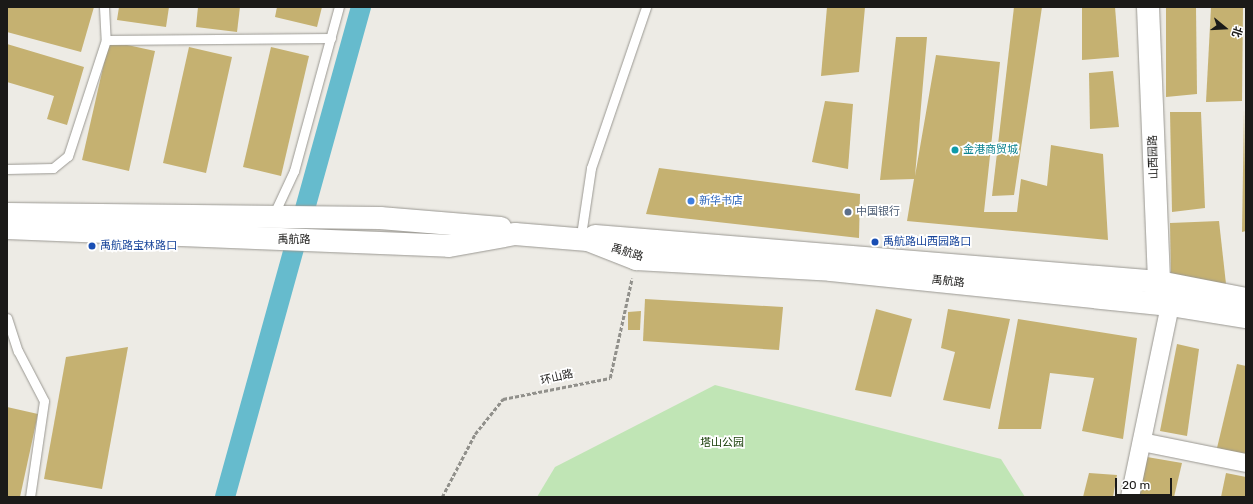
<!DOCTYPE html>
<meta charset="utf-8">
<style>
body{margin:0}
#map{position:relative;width:1253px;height:504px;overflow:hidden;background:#edebe5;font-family:Rubik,"Noto Sans SC",sans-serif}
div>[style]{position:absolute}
.green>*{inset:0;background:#c0e5b5}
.canal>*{height:20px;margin:-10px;padding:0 10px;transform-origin:10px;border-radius:10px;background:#66bbcd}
.building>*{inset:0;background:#c5b171}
.path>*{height:2.5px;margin-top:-1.25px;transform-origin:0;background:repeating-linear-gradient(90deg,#91908b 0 4px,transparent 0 6px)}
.roads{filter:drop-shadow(0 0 1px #9a9892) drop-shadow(0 0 1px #9a9892)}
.service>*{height:9px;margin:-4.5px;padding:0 4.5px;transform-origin:4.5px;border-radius:4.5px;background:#fff}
.minor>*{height:18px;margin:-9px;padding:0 9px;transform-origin:9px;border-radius:9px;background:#fff}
.tertiary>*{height:22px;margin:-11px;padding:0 11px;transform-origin:11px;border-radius:11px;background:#fff}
.secondary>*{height:22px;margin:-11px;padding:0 11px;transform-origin:11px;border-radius:11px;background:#fff}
.dots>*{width:11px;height:11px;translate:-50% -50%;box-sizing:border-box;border:2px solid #fff;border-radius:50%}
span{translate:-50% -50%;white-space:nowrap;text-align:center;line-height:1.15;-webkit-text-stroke:3.5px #fff;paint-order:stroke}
.culture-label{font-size:11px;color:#0d838f}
.left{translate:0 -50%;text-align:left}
.street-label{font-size:11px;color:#1b1a18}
.shop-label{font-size:11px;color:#366cbe}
.service-label{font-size:11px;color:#4e5e75}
.transit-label{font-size:11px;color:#164399}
.park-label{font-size:11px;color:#123901}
.frame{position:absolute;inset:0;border:8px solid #1b1a18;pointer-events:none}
.north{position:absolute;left:1205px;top:8px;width:40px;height:40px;-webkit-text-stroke:3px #fff;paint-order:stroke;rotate:108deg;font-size:11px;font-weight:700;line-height:16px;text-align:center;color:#1b1a18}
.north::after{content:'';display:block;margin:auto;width:14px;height:18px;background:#1b1a18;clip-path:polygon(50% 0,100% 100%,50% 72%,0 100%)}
.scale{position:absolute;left:1115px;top:478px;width:57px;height:18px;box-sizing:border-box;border:2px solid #1b1a18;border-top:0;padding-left:5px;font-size:12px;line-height:14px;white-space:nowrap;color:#1b1a18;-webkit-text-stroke:3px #fff;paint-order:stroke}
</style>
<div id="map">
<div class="green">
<div style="clip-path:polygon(715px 385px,1001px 459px,1025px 497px,537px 497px,555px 467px)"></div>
</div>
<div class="canal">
<div style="left:225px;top:497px;width:509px;rotate:-74.49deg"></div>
</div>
<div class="building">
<div style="clip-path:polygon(7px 7px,94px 7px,81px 52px,7px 32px)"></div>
<div style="clip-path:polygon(119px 7px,169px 7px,166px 27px,117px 20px)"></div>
<div style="clip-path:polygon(198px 7px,240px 7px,237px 32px,196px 27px)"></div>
<div style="clip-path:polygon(277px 7px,322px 7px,317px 27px,275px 17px)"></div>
<div style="clip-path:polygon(827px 7px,865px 7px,859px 72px,821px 76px)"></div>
<div style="clip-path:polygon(1014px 7px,1042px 7px,1014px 195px,992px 196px)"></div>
<div style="clip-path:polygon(1082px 7px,1115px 7px,1119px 57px,1082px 60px)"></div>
<div style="clip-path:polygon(1166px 7px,1196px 7px,1197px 94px,1166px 97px)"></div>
<div style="clip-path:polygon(1211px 7px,1243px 7px,1242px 101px,1206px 102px)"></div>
<div style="clip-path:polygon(896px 37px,927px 37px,915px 176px,936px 55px,1000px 62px,984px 212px,1017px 212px,1021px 179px,1047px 186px,1051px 145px,1103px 154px,1108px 240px,907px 221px,914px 179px,880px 180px)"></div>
<div style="clip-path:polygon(109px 41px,155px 51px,129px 171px,82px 160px)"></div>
<div style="clip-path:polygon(7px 44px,84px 67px,67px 125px,47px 119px,54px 96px,7px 82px)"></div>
<div style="clip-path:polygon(189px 47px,232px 57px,206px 173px,163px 163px)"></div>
<div style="clip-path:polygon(271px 47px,309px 56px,281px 176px,243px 167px)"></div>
<div style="clip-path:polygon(1113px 71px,1119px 127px,1090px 129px,1089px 73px)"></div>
<div style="clip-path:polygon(825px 101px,853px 104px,848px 169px,812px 162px)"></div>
<div style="clip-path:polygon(1244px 110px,1246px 231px,1242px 232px)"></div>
<div style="clip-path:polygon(1170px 112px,1201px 112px,1205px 208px,1172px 212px)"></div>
<div style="clip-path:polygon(659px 168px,860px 194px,859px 238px,646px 214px)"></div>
<div style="clip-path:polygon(1219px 221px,1226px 284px,1171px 280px,1170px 223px)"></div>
<div style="clip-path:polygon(645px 299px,783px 307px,779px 350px,643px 341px)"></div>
<div style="clip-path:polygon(876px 309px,912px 319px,891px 397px,855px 390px)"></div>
<div style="clip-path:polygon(948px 309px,1010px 319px,990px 409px,943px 400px,955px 352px,941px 348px)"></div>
<div style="clip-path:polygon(641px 311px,640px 330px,628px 330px,628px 312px)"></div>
<div style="clip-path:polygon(1018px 319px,1137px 338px,1123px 439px,1082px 431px,1094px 378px,1050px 373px,1041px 429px,998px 429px)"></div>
<div style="clip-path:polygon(1177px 344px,1199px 349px,1187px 436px,1160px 431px)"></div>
<div style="clip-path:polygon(128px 347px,102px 489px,44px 479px,66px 357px)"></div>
<div style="clip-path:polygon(1237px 364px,1246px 366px,1246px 455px,1217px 448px)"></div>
<div style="clip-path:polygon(7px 407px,38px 414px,20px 497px,7px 497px)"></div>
<div style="clip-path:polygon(1147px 457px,1182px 463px,1174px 497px,1139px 497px)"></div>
<div style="clip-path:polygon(1089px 473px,1117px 475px,1113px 497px,1083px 497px)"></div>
<div style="clip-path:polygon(1226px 473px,1246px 477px,1246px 497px,1221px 497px)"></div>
</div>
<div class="path">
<div style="left:442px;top:497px;width:71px;rotate:-62.4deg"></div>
<div style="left:475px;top:434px;width:45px;rotate:-51.3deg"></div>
<div style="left:503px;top:399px;width:109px;rotate:-11.1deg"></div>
<div style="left:610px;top:378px;width:102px;rotate:-77.6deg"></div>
</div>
<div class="roads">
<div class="service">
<div style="left:104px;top:7px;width:33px;rotate:87deg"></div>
<div style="left:106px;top:40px;width:225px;rotate:-0.5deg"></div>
<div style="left:7px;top:169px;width:46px;rotate:-1.2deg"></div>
<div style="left:53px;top:168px;width:19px;rotate:-39deg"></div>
<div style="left:68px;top:156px;width:122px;rotate:-71.9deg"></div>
<div style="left:273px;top:216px;width:50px;rotate:-65deg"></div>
<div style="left:294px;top:171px;width:170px;rotate:-74.7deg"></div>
<div style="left:581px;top:235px;width:68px;rotate:-81.5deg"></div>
<div style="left:591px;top:168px;width:170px;rotate:-71.1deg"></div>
<div style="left:7px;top:318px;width:35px;rotate:72deg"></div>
<div style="left:18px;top:351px;width:56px;rotate:62.5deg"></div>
<div style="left:44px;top:401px;width:97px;rotate:98.3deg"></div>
</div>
<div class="minor">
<div style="left:1142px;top:442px;width:106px;rotate:11.4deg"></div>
<div style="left:1130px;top:497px;width:196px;rotate:-78.2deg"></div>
</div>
<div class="tertiary">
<div style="left:1148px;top:7px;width:275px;rotate:87.7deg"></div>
<div style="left:1159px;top:282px;width:20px;rotate:63deg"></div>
</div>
<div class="secondary">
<div style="left:7px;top:214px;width:373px;rotate:0.6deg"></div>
<div style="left:380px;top:218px;width:121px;rotate:4.7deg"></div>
<div style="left:7px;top:228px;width:442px;rotate:2.3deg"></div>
<div style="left:449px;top:246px;width:67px;rotate:-10.3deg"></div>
<div style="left:515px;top:234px;width:73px;rotate:4.7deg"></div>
<div style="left:588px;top:240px;width:52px;rotate:21.6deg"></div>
<div style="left:636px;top:259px;width:195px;rotate:3.2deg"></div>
<div style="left:831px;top:270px;width:341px;rotate:5.9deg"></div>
<div style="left:1170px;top:305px;width:77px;rotate:9deg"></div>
<div style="left:595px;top:236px;width:566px;rotate:4.66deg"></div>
<div style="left:1159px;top:282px;width:89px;rotate:11.1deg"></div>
</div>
</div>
<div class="dots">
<div style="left:955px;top:150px;background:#0f9aa8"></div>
<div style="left:691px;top:201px;background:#3f7fe0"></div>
<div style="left:848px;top:212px;background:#5c6f8a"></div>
<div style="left:875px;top:242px;background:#1a4fb4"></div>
<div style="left:92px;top:246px;background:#1a4fb4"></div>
</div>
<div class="culture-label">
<span class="left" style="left:963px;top:150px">金港商贸城</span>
</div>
<div class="street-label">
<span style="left:1154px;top:157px;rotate:-92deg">山西园路</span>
<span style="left:294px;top:240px">禹航路</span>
<span style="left:627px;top:253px;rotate:17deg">禹航路</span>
<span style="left:948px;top:282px;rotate:6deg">禹航路</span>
<span style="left:557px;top:378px;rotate:-13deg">环山路</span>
</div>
<div class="shop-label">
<span class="left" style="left:699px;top:201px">新华书店</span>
</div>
<div class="service-label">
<span class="left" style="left:856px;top:212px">中国银行</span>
</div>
<div class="transit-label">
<span class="left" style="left:883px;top:242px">禹航路山西园路口</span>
<span class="left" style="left:100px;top:246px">禹航路宝林路口</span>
</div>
<div class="park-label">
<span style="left:722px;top:443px">塔山公园</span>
</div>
<div class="frame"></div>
<div class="north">北</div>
<div class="scale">20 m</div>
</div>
